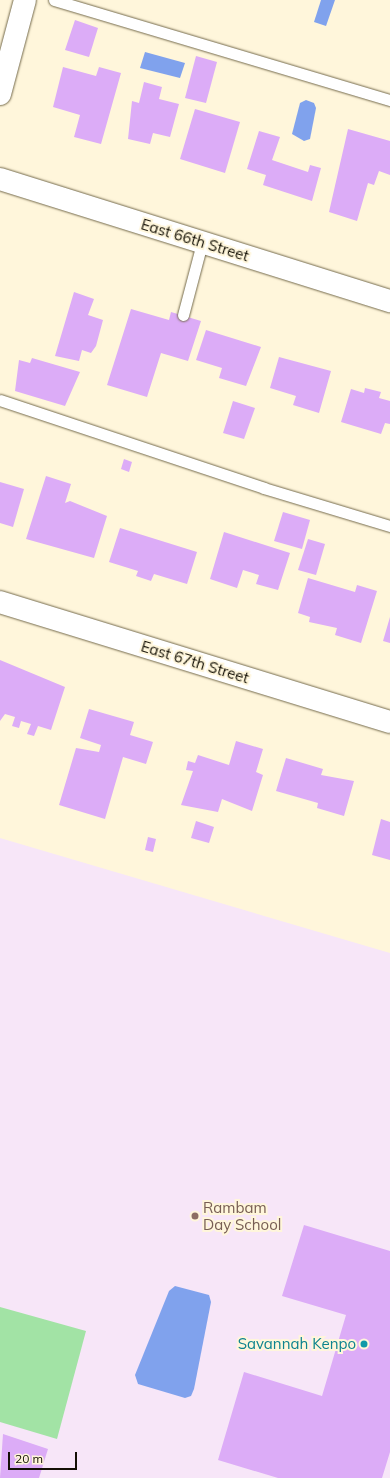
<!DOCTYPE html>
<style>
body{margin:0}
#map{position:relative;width:390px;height:1478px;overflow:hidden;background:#fff6db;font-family:Mulish,sans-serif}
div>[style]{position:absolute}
.education>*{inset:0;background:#f7e6f8}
.green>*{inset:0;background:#a2e3a5}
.water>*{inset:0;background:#80a2ed}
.building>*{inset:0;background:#dcacf7}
.roads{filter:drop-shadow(0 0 1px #756b4d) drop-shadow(0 0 1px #756b4d)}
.lane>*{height:11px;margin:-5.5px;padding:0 5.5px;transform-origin:5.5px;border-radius:5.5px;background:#fff}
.street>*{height:22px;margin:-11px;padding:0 11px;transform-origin:11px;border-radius:11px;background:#fff}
.secondary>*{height:22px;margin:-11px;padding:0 11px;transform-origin:11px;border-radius:11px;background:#fff}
.dots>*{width:11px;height:11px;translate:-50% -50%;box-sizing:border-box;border:2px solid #fff6db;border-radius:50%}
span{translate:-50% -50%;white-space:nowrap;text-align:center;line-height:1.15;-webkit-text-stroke:4px #fff6db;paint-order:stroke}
.street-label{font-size:15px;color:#141005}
.education-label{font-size:15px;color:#785e54}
.left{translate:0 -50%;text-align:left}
.culture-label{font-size:15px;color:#0d838f}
.right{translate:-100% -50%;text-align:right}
.scale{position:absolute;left:8px;top:1452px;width:69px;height:18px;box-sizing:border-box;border:2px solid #141005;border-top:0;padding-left:5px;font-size:12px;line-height:14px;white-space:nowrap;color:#141005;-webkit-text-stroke:3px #fff6db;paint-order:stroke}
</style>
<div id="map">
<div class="education">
<div style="clip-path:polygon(0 838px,390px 953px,390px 1478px,0 1478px)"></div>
</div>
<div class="green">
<div style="clip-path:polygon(0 1307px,86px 1331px,57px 1439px,0 1422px)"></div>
</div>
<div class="water">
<div style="clip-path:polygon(321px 0,335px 0,326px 26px,314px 22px)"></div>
<div style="clip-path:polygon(145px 52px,185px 63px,180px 78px,140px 68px)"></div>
<div style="clip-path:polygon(306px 100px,314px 103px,316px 108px,310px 139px,304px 141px,292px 134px,300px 103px)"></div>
<div style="clip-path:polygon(175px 1286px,209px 1295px,211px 1302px,194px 1389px,191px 1396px,185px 1398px,138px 1384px,135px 1375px,169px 1291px)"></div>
</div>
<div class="building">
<div style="clip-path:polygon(75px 20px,98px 28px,89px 57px,65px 50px)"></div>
<div style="clip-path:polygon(196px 56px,217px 62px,206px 103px,185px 98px)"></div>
<div style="clip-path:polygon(63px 67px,96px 76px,99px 67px,121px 73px,101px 144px,74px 137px,80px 115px,53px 107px)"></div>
<div style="clip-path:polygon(144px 82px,162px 87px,159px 99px,179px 104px,170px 137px,153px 133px,150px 144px,128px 139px,132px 101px,139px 103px)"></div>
<div style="clip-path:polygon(195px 109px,240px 122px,225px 173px,180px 159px)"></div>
<div style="clip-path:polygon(348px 129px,390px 141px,390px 175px,379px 171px,374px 185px,368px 183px,357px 221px,329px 212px)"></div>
<div style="clip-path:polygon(259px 131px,280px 137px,272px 160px,308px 172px,310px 165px,321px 168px,312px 201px,263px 185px,266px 175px,247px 169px)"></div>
<div style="clip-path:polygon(74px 292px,94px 299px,88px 315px,103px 320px,96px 346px,91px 353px,82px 350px,79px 361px,55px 356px)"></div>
<div style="clip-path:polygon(131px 309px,169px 320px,171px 312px,201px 321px,188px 361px,161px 353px,147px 397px,107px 385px)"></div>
<div style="clip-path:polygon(206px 330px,261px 347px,246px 386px,219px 378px,222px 368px,196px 360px)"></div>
<div style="clip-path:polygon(279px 357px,331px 371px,319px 413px,293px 405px,296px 396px,270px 388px)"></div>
<div style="clip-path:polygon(32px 358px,80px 372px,65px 406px,15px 391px,19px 360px,30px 363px)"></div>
<div style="clip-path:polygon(365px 388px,381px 392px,379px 398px,390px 401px,390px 424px,385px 423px,381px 434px,341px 422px,351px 389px,364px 393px)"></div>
<div style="clip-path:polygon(233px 401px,255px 408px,244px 439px,223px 433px)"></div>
<div style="clip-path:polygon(124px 459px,132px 462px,129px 472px,121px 469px)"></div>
<div style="clip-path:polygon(46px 476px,71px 484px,65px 503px,70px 501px,107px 516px,94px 558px,26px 539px)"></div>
<div style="clip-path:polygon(0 482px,24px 489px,13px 527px,0 523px)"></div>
<div style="clip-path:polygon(283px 512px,310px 520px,302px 549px,274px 541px)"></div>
<div style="clip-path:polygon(120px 528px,197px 552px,187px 584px,154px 574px,151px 581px,136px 576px,138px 571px,109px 562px)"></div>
<div style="clip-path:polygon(224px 532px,290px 553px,278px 590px,256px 584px,259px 575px,243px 570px,237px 588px,210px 579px)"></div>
<div style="clip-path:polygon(308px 539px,325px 544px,316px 575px,298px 570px)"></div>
<div style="clip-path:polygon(308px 578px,355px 592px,357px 585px,377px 591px,361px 643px,335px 635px,337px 628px,309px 622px,310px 617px,298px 613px)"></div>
<div style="clip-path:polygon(390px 617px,390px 643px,383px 641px)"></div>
<div style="clip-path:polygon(0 660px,65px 687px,51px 730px,38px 726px,34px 736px,27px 734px,31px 724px,21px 721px,19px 728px,12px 726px,15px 717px,5px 714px,0 721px)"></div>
<div style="clip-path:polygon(89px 709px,134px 722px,130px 735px,153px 742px,146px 764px,123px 757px,105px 819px,59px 805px,76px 748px,99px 752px,101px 745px,80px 738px)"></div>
<div style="clip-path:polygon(236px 741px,263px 749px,256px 772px,263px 775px,252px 811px,222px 799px,218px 812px,181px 805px,193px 771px,186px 770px,188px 761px,195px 763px,198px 755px,229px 765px)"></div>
<div style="clip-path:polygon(286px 758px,323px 769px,321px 775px,354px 781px,344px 816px,317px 808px,318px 803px,276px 791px)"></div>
<div style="clip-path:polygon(381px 819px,390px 822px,390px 860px,372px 855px)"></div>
<div style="clip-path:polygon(196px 821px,214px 827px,209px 843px,191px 838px)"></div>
<div style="clip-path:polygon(148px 837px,156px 839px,153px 852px,145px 850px)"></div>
<div style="clip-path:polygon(304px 1225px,390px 1251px,390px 1452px,382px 1478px,278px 1478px,218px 1460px,244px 1372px,322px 1396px,346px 1315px,282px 1296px)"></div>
<div style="clip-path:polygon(3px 1434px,48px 1449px,39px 1478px,0 1478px)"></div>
</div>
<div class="roads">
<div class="lane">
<div style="left:54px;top:0;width:351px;rotate:16.6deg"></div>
<div style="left:183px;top:315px;width:74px;rotate:-75.2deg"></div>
<div style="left:0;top:400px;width:278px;rotate:18.4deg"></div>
<div style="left:264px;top:488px;width:132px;rotate:16.8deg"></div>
</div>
<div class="street">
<div style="left:0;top:179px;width:409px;rotate:17.4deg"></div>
<div style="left:0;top:602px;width:408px;rotate:17.1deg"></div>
</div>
<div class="secondary">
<div style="left:0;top:94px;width:97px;rotate:-75.1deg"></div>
</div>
</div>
<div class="dots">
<div style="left:195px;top:1216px;background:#8d6e63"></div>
<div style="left:364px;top:1344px;background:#0f9aa8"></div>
</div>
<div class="street-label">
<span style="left:195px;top:240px;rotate:17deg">East 66th Street</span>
<span style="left:195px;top:662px;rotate:17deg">East 67th Street</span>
</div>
<div class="education-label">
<span class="left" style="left:203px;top:1216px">Rambam<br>Day School</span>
</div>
<div class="culture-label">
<span class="right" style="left:356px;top:1344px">Savannah Kenpo</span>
</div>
<div class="scale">20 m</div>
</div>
